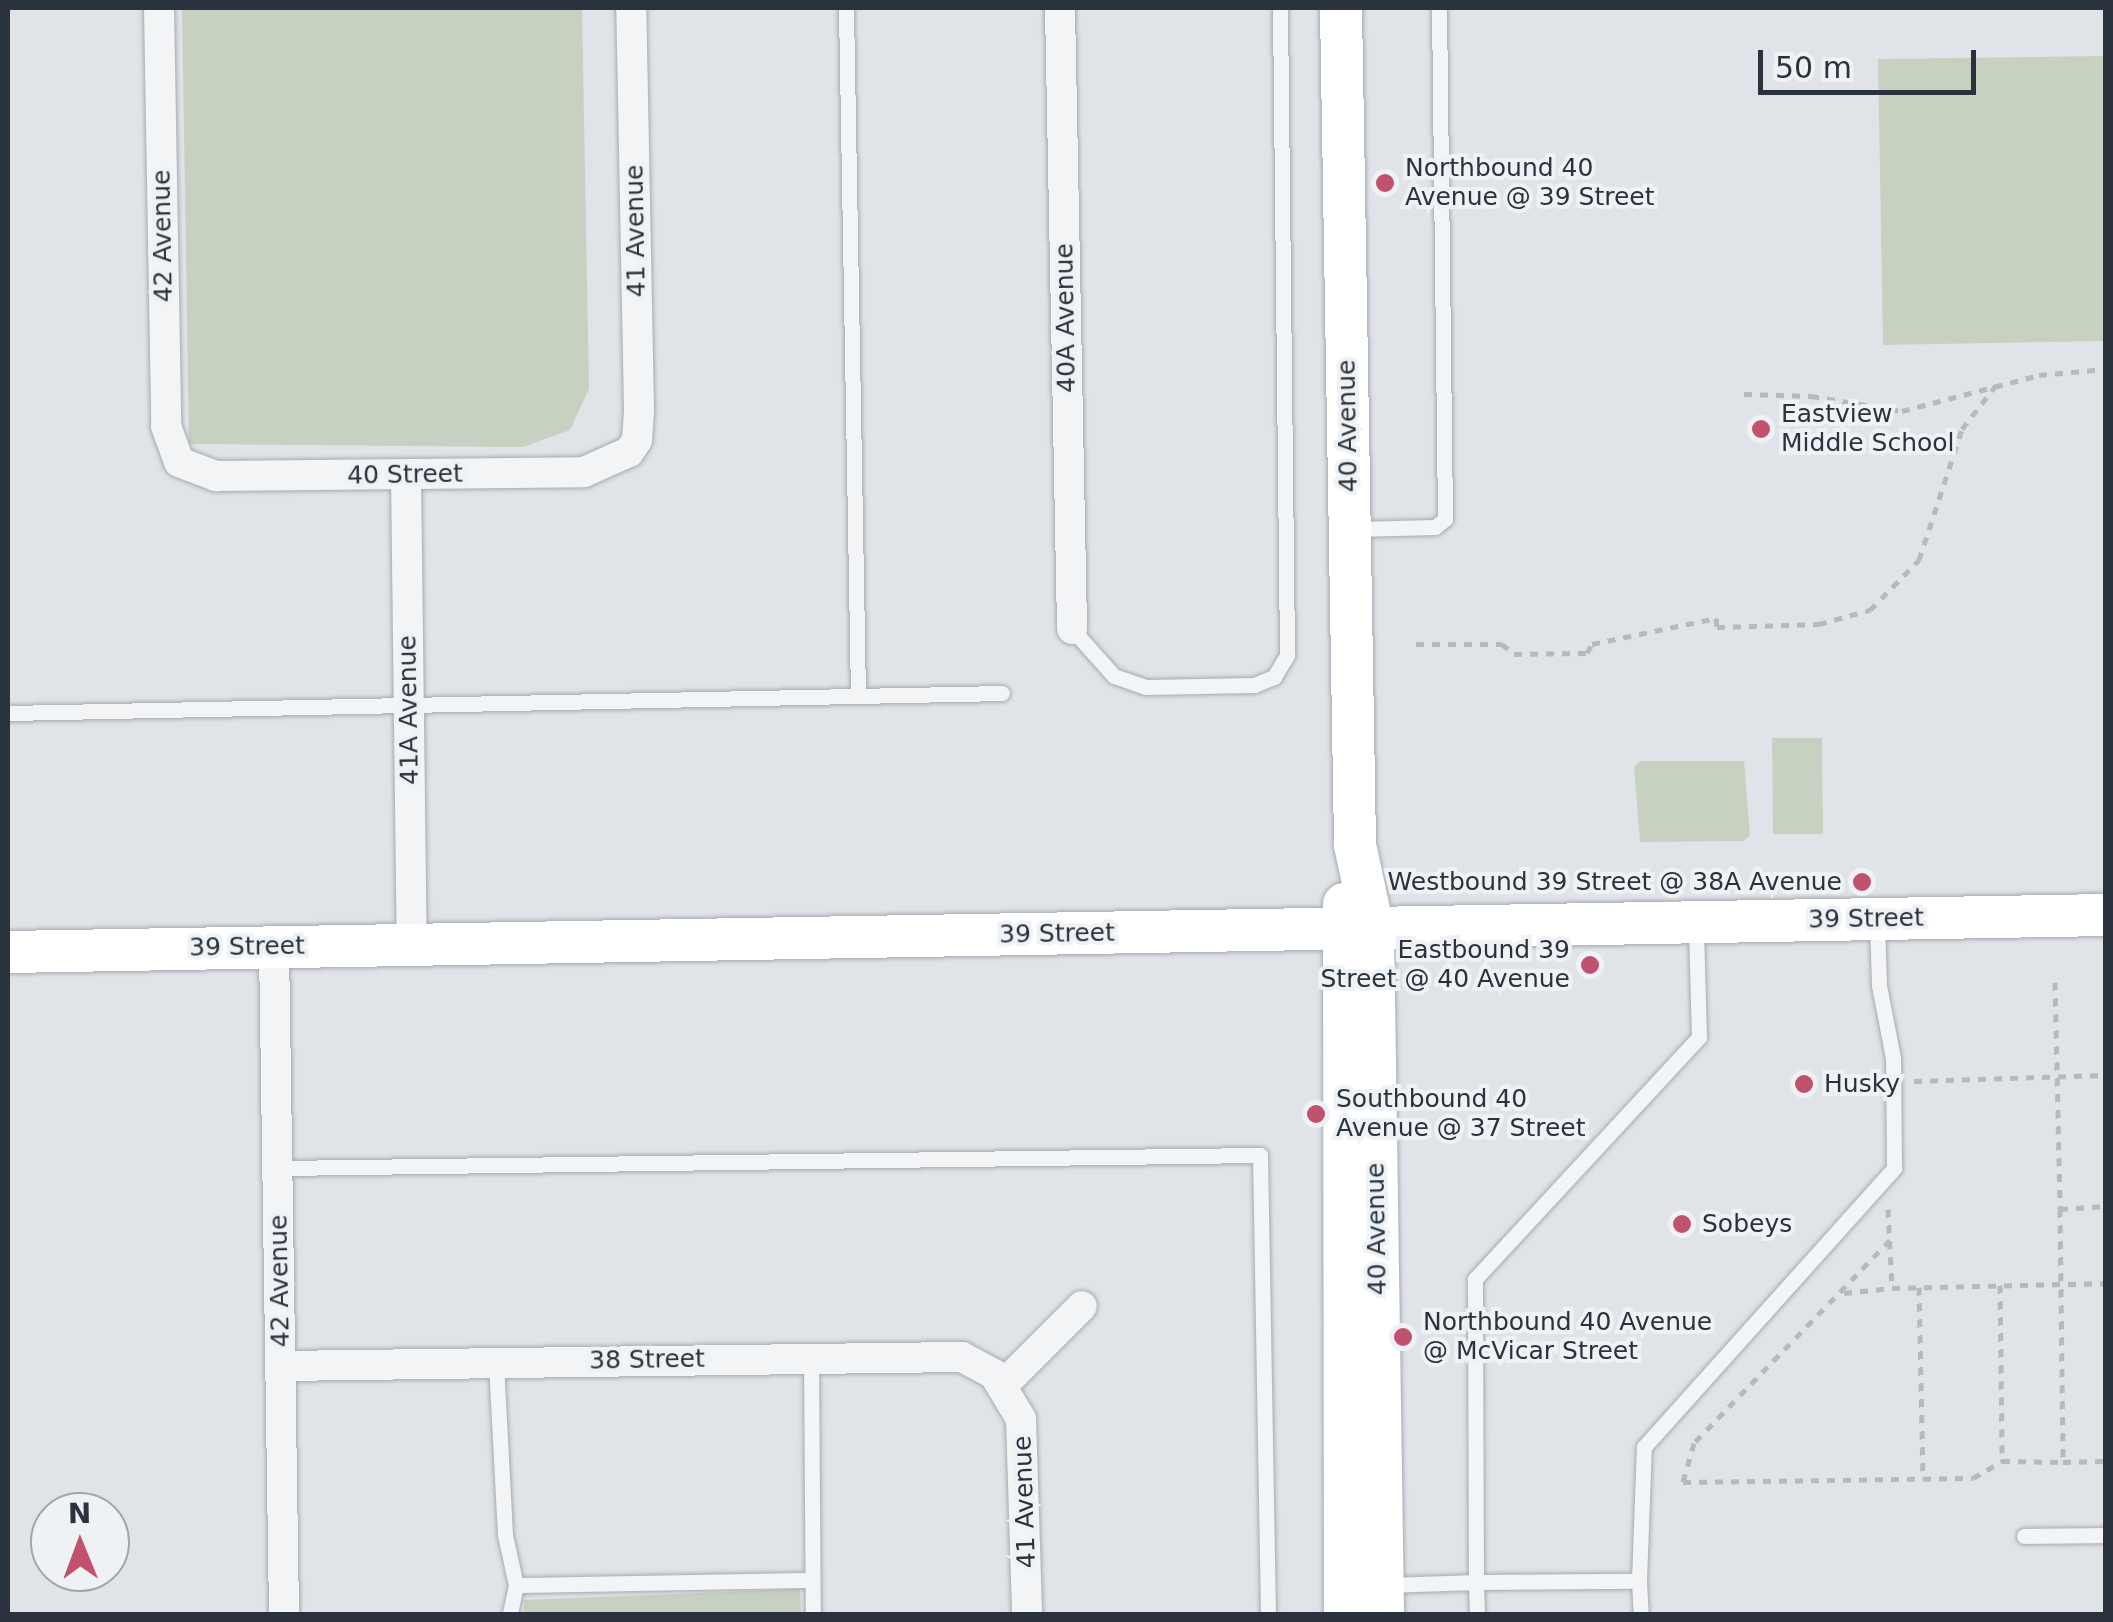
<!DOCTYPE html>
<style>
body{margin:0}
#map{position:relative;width:2113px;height:1622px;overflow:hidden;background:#e0e4e8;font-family:"DejaVu Sans",sans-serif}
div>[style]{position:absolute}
.green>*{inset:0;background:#c7d1c2}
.path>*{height:5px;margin-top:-2.5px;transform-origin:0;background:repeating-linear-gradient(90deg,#b6babe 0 8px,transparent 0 16px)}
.roads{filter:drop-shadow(0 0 2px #a6abb1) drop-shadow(0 0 2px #a6abb1)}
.lane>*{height:15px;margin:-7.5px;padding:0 7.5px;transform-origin:7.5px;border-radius:7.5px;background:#f2f4f6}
.street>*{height:30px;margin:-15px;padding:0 15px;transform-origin:15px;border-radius:15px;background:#f2f4f6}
.secondary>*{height:42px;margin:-21px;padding:0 21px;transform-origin:21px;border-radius:21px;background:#fff}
.dots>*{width:28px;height:28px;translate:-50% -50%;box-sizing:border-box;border:5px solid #eff2f5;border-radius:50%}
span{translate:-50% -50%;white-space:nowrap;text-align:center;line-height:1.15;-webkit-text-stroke:8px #eff2f5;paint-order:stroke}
.poi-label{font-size:25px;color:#2a333d}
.left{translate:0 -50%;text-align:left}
.right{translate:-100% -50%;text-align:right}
.street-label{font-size:25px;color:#2a333d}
.frame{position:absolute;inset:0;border:10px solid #2a333d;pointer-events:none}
.north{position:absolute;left:30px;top:1492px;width:100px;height:100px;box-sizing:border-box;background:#eff2f5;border:2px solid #a0a6ab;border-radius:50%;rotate:359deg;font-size:28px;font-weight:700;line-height:40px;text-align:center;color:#2a333d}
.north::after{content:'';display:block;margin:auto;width:35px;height:45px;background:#c0526e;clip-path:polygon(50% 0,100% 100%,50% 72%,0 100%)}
.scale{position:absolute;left:1758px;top:50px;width:218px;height:45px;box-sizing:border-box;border:5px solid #2a333d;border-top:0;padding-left:12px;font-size:30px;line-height:35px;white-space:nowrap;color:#2a333d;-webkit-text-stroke:8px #eff2f5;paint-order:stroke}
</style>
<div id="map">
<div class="green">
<div style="clip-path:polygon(182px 8px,582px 8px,589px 389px,570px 430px,523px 447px,189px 444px)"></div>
<div style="clip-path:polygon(2105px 56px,2105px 341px,1883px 345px,1878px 59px)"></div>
<div style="clip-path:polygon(1772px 738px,1822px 738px,1823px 834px,1773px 834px)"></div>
<div style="clip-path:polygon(1640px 761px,1744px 761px,1750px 835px,1744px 841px,1640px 842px,1634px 767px)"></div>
<div style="clip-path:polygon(800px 1589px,801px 1614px,524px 1614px,524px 1600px)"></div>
</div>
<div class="path">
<div style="left:1744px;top:394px;width:67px;rotate:1.7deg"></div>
<div style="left:1811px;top:396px;width:92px;rotate:9.4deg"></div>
<div style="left:1902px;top:411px;width:142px;rotate:-14.7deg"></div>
<div style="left:2039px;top:375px;width:67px;rotate:-5.1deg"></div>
<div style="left:1416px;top:644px;width:86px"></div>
<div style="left:1502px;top:644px;width:16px;rotate:40deg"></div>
<div style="left:1514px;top:654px;width:73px;rotate:-0.8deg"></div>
<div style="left:1587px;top:653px;width:10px;rotate:-61deg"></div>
<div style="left:1592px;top:644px;width:127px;rotate:-11.8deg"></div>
<div style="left:1716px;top:618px;width:9px;rotate:84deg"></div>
<div style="left:1717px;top:627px;width:102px;rotate:-1.7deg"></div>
<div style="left:1819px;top:624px;width:53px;rotate:-15.4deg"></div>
<div style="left:1870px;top:610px;width:70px;rotate:-45.6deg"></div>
<div style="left:1919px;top:560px;width:138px;rotate:-71.8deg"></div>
<div style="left:1962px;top:429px;width:57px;rotate:-52.1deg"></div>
<div style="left:2055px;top:982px;width:227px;rotate:88.7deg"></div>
<div style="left:2060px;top:1209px;width:46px;rotate:-3.7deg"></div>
<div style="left:1914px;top:1081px;width:192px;rotate:-1.8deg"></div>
<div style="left:1888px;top:1209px;width:79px;rotate:87.1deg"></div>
<div style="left:1892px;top:1288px;width:214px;rotate:-1.3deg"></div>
<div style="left:2060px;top:1209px;width:253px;rotate:89.3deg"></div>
<div style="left:2063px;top:1462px;width:43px;rotate:-1.3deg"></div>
<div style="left:1890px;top:1240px;width:282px;rotate:134deg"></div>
<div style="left:1694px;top:1443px;width:41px;rotate:105.8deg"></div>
<div style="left:1683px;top:1482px;width:290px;rotate:-0.8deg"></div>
<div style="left:1973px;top:1478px;width:34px;rotate:-30deg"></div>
<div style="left:2002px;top:1461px;width:61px;rotate:0.9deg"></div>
<div style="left:2000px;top:1285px;width:176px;rotate:89.3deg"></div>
<div style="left:1919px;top:1287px;width:192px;rotate:88.8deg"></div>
<div style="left:1844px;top:1293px;width:48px;rotate:-5.9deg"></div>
</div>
<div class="roads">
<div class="lane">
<div style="left:846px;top:8px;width:688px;rotate:89deg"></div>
<div style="left:1355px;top:529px;width:80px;rotate:-1.4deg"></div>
<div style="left:1435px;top:527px;width:13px;rotate:-39deg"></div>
<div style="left:1445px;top:519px;width:511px;rotate:-90.67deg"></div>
<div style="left:1072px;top:629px;width:63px;rotate:48.2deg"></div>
<div style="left:1114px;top:676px;width:34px;rotate:19deg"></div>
<div style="left:1146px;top:687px;width:108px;rotate:-1.1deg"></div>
<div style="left:1254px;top:685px;width:22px;rotate:-22deg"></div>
<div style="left:1274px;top:677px;width:26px;rotate:-59deg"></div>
<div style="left:1287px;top:655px;width:647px;rotate:-90.62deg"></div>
<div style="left:8px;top:713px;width:994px;rotate:-1.15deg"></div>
<div style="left:279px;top:1168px;width:981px;rotate:-0.76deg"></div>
<div style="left:1260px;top:1155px;width:459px;rotate:89deg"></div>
<div style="left:811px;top:1357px;width:257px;rotate:89.6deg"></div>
<div style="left:496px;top:1363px;width:172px;rotate:87deg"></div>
<div style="left:505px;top:1535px;width:51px;rotate:77.6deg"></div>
<div style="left:516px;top:1585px;width:30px;rotate:102deg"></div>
<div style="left:2024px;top:1536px;width:82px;rotate:-0.7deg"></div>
<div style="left:1639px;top:1581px;width:134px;rotate:-87.9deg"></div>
<div style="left:1644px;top:1447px;width:375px;rotate:-48.1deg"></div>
<div style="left:1894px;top:1168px;width:110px;rotate:-90.5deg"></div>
<div style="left:1893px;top:1058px;width:74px;rotate:-100.9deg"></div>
<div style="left:1879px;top:985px;width:63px;rotate:-91.8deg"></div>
<div style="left:516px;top:1585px;width:294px;rotate:-1deg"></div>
<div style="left:1387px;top:1585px;width:89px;rotate:-1.9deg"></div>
<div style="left:1476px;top:1582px;width:303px;rotate:-90.2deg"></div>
<div style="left:1475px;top:1279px;width:330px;rotate:-47.2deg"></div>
<div style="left:1699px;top:1037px;width:110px;rotate:-91.6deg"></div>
<div style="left:1477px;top:1614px;width:32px;rotate:-92deg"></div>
<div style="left:1476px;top:1582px;width:163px;rotate:-0.4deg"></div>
<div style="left:1639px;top:1581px;width:33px;rotate:87deg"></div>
</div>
<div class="street">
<div style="left:159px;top:8px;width:418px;rotate:89deg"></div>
<div style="left:166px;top:426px;width:38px;rotate:70deg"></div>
<div style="left:179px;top:462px;width:40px;rotate:21deg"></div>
<div style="left:216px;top:476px;width:368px;rotate:-0.6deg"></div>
<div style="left:584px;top:472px;width:49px;rotate:-24deg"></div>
<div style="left:629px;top:452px;width:14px;rotate:-56deg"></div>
<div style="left:637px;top:440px;width:30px;rotate:-86deg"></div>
<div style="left:639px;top:410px;width:402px;rotate:-91.1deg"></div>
<div style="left:1060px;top:8px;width:621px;rotate:88.89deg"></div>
<div style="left:406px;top:475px;width:470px;rotate:89.3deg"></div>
<div style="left:274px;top:947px;width:667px;rotate:89.14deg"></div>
<div style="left:281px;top:1366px;width:681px;rotate:-0.76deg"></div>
<div style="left:962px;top:1357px;width:36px;rotate:28deg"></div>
<div style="left:994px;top:1374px;width:52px;rotate:59deg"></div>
<div style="left:1021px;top:1419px;width:195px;rotate:88.2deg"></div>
<div style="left:1004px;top:1384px;width:110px;rotate:-45deg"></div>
</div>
<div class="secondary">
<div style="left:1341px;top:8px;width:837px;rotate:89.04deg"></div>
<div style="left:1355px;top:845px;width:85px;rotate:77.8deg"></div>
<div style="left:1373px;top:928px;width:686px;rotate:89.16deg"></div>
<div style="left:1344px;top:904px;width:710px;rotate:89.92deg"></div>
<div style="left:8px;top:952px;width:2098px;rotate:-1.01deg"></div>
</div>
</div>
<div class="dots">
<div style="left:1385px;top:183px;background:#c0526e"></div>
<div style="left:1761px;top:429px;background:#c0526e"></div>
<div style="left:1862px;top:882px;background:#c0526e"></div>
<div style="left:1590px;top:965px;background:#c0526e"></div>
<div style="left:1804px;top:1084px;background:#c0526e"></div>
<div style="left:1316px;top:1114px;background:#c0526e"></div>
<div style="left:1682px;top:1224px;background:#c0526e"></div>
<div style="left:1403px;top:1337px;background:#c0526e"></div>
</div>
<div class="poi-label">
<span class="left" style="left:1405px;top:183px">Northbound 40<br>Avenue @ 39 Street</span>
<span class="left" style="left:1781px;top:429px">Eastview<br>Middle School</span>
<span class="right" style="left:1842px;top:882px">Westbound 39 Street @ 38A Avenue</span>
<span class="right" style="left:1570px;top:965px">Eastbound 39<br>Street @ 40 Avenue</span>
<span class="left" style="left:1824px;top:1084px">Husky</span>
<span class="left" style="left:1336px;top:1114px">Southbound 40<br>Avenue @ 37 Street</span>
<span class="left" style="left:1702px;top:1224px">Sobeys</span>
<span class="left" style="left:1423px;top:1337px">Northbound 40 Avenue<br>@ McVicar Street</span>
</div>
<div class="street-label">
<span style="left:636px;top:231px;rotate:-91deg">41 Avenue</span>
<span style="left:163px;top:236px;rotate:-91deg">42 Avenue</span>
<span style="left:1066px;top:318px;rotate:-91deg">40A Avenue</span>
<span style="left:1348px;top:426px;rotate:-91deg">40 Avenue</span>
<span style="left:405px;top:475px;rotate:-1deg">40 Street</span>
<span style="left:409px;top:710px;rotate:-91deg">41A Avenue</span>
<span style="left:1866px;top:919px;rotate:-1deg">39 Street</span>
<span style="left:1057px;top:934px;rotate:-1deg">39 Street</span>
<span style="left:247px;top:947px;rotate:-1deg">39 Street</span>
<span style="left:1377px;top:1229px;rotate:-91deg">40 Avenue</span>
<span style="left:280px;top:1281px;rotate:-91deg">42 Avenue</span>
<span style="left:647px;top:1360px;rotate:-1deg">38 Street</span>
<span style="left:1025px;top:1502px;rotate:-92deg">41 Avenue</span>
</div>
<div class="frame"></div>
<div class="north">N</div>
<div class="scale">50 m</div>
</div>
